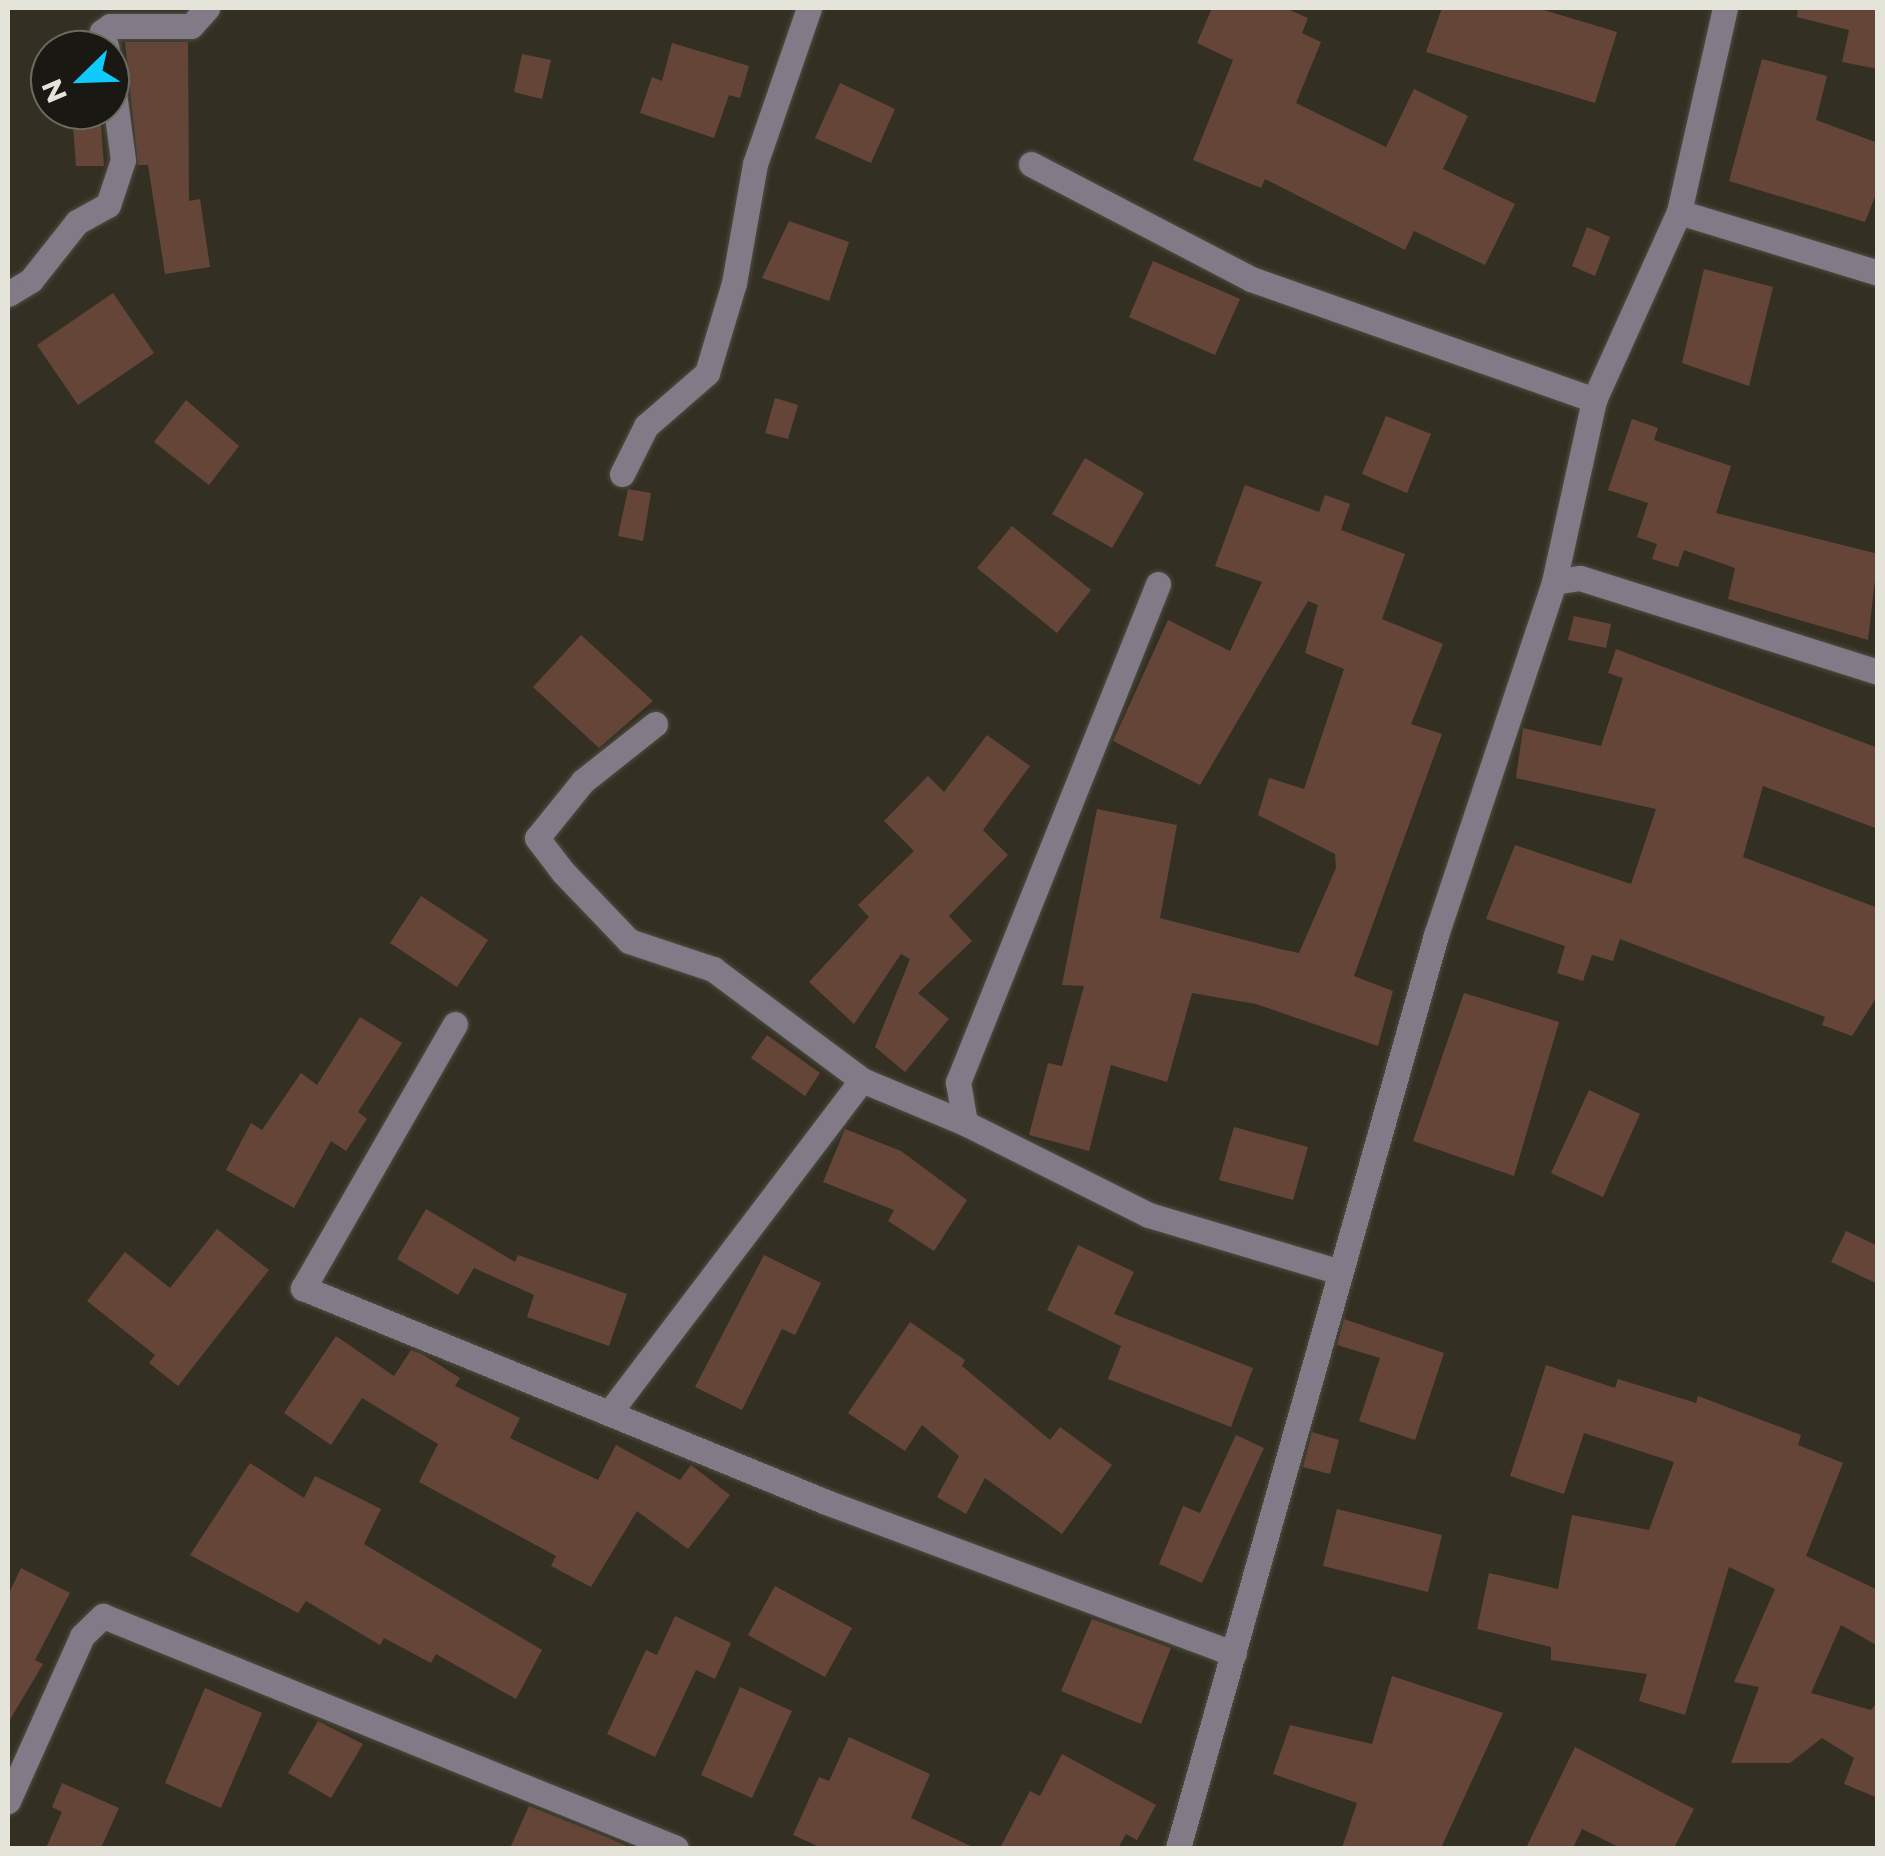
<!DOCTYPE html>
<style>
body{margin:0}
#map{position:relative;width:1885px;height:1856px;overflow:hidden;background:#333023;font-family:Montserrat,sans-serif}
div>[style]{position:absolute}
.building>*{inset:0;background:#654538}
.roads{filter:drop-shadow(0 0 2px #4f4d40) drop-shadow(0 0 2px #4f4d40)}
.minor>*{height:25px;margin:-12.5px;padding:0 12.5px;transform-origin:12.5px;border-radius:12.5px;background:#837a87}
span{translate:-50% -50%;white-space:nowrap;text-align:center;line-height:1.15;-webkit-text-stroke:8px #191812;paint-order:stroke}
.frame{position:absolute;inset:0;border:10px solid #e5e4db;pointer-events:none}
.north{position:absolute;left:30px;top:30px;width:100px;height:100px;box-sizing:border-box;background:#191812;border:2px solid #6b6a62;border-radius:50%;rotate:247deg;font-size:28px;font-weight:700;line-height:40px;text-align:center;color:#e5e4db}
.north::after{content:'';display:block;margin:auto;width:35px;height:45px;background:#0fcafa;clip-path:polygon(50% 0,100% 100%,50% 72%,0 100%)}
</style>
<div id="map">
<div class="building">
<div style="clip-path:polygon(1212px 8px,1285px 8px,1308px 18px,1302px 33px,1321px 42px,1296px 103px,1386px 147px,1414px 89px,1468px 116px,1443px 169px,1515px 204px,1485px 265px,1414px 231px,1405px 250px,1265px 179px,1261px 188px,1193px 160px,1233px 60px,1197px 43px)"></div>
<div style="clip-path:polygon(1442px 8px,1537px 8px,1617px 32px,1595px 103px,1426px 52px)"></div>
<div style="clip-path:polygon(1798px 8px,1878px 8px,1878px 69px,1842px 62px,1849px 30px,1797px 17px)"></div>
<div style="clip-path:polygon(125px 42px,188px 42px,189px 201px,200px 199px,210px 267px,165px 274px,148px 165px,138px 165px)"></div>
<div style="clip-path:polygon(672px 43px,749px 66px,740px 98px,729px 95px,714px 138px,640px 113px,652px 77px,662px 81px)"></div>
<div style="clip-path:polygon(522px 54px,551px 60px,542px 99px,514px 92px)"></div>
<div style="clip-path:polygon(1762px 59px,1827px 76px,1816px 120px,1878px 143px,1878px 189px,1865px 222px,1729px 181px)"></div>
<div style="clip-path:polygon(840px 83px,895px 109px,871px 163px,815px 138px)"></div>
<div style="clip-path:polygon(72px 110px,100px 110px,104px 166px,76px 166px)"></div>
<div style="clip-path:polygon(789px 221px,849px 242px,829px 301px,762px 278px)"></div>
<div style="clip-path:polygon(1587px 227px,1610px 237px,1595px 276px,1572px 266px)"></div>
<div style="clip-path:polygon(1153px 261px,1240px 299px,1215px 355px,1129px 317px)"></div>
<div style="clip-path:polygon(1704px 269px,1773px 287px,1749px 386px,1682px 363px)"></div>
<div style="clip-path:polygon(113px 293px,154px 353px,78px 405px,37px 345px)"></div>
<div style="clip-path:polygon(775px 398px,798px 405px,788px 439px,765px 433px)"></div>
<div style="clip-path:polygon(186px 400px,239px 446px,209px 485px,154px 442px)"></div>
<div style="clip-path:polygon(1386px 416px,1431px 434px,1407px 493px,1362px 474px)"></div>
<div style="clip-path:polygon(1632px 419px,1658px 428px,1654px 440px,1731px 466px,1716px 513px,1878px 554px,1868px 640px,1728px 599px,1735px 568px,1684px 550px,1678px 567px,1652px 559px,1657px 544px,1637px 537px,1648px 503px,1608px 490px)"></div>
<div style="clip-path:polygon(1085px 458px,1144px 493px,1112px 548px,1052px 514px)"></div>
<div style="clip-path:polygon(1245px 485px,1319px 512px,1325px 495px,1350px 504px,1341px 530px,1405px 554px,1382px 619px,1443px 644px,1411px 724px,1442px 734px,1354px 976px,1393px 991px,1378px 1046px,1256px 1004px,1192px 993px,1167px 1082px,1111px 1065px,1089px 1151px,1029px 1135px,1048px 1063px,1062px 1066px,1084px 986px,1062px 985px,1097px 809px,1177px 825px,1160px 918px,1280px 949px,1299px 953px,1336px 868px,1335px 854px,1258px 815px,1269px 778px,1304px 789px,1344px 669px,1305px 653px,1318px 605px,1308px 601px,1200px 785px,1113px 741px,1168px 620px,1230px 651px,1262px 582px,1215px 566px)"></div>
<div style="clip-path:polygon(628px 489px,651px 493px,643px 541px,618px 536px)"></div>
<div style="clip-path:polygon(1012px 526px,1091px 590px,1057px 633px,977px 568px)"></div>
<div style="clip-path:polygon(1574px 616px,1611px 624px,1606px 648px,1568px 640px)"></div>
<div style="clip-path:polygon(581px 635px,653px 701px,599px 748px,533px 687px)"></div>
<div style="clip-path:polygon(1616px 649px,1878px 748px,1878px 829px,1763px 786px,1743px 857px,1878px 908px,1878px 995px,1852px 1036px,1822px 1025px,1825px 1017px,1620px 939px,1613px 961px,1592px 955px,1583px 981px,1557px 973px,1565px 946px,1486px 919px,1515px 845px,1631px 884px,1656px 809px,1516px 778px,1523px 728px,1601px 746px,1623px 678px,1608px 673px)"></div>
<div style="clip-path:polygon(987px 735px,1030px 766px,983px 830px,1008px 855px,949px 916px,972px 941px,918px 993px,949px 1019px,905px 1072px,875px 1047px,910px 959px,901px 954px,854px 1024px,809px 982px,869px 917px,858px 905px,914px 851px,884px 821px,928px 776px,944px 792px)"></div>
<div style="clip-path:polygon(421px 896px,488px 940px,457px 987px,390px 943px)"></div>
<div style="clip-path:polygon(1464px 993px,1559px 1022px,1514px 1176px,1413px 1141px)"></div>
<div style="clip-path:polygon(360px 1017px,402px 1043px,358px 1112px,367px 1119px,346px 1151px,331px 1141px,294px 1208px,226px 1170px,251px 1123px,262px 1130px,301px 1073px,317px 1085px)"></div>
<div style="clip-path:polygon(767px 1035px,820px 1073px,805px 1096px,751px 1058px)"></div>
<div style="clip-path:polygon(1589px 1090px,1640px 1114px,1603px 1197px,1551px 1173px)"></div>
<div style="clip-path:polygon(1234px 1127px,1308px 1147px,1293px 1200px,1219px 1180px)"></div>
<div style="clip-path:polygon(845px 1129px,901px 1151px,967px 1200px,934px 1251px,888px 1221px,894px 1210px,823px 1182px)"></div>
<div style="clip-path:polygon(426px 1209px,515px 1262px,518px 1255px,627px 1294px,609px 1346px,527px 1317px,534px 1295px,474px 1268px,458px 1295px,397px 1259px)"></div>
<div style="clip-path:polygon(217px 1229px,269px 1270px,178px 1386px,149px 1363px,155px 1355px,87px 1301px,125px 1252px,170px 1288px)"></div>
<div style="clip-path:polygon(1846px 1231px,1878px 1246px,1878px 1284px,1831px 1262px)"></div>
<div style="clip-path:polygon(1078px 1245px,1134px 1272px,1114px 1314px,1253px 1368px,1231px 1427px,1108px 1379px,1121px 1346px,1047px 1310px)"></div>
<div style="clip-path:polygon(764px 1255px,821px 1283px,795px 1335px,782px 1329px,742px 1410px,695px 1387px)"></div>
<div style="clip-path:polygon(1344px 1319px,1444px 1353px,1415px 1440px,1359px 1421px,1380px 1358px,1337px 1345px)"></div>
<div style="clip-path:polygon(910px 1322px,965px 1360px,962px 1366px,1050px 1440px,1060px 1427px,1112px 1465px,1062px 1534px,985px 1478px,966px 1514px,937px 1497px,959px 1456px,922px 1425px,905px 1451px,848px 1413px)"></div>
<div style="clip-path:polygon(336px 1336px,394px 1376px,411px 1350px,422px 1354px,460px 1378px,455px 1386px,520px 1418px,510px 1438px,598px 1480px,616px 1445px,680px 1480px,691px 1465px,730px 1495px,688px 1549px,637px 1511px,591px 1587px,551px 1566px,556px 1556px,419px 1482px,438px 1444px,362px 1398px,331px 1445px,284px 1413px)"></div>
<div style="clip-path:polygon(1546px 1365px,1615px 1388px,1618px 1379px,1696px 1403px,1698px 1396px,1801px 1435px,1798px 1445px,1843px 1463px,1806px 1556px,1878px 1590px,1878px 1646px,1841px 1625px,1811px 1693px,1871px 1710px,1878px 1701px,1878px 1798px,1844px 1784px,1854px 1758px,1822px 1738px,1790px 1763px,1731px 1763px,1759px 1687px,1734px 1682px,1775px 1589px,1729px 1567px,1685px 1715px,1639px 1701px,1647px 1674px,1551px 1660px,1551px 1647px,1477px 1629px,1489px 1573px,1558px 1589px,1572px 1515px,1649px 1530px,1674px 1462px,1584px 1433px,1564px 1494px,1510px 1476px)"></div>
<div style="clip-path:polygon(1312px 1432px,1339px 1440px,1330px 1474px,1303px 1467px)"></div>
<div style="clip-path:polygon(1236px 1435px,1264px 1448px,1202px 1583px,1159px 1564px,1183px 1506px,1200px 1513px)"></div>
<div style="clip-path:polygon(250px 1463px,304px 1498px,315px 1476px,381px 1509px,364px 1544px,542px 1650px,516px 1699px,436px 1654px,431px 1663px,384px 1638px,380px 1645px,306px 1601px,298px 1613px,190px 1555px)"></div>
<div style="clip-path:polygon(1337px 1509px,1442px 1535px,1428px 1592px,1323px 1566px)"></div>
<div style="clip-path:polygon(21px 1568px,70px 1593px,35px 1660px,43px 1664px,8px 1723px,8px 1595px)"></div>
<div style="clip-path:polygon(775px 1586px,852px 1628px,825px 1677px,748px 1635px)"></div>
<div style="clip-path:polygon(675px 1616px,731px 1643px,715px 1679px,696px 1670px,655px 1757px,607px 1734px,646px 1650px,657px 1655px)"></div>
<div style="clip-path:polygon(1092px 1619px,1171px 1648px,1141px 1724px,1061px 1691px)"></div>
<div style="clip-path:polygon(1392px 1676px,1503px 1713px,1441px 1848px,1342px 1848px,1357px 1803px,1273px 1774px,1290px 1725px,1372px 1744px)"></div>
<div style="clip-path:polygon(740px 1687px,792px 1711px,752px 1798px,701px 1775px)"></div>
<div style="clip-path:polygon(205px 1688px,262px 1713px,221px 1808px,165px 1783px)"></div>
<div style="clip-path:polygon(318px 1721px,363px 1744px,331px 1798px,288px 1773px)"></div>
<div style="clip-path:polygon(849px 1737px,930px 1774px,911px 1818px,975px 1848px,822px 1848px,793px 1835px,819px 1777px,829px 1781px)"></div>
<div style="clip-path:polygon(1575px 1747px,1694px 1809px,1674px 1848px,1621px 1848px,1582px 1829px,1573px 1848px,1526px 1848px)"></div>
<div style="clip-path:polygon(1062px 1754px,1156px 1805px,1137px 1840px,1126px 1834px,1118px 1848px,1000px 1848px,1030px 1791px,1040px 1796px)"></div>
<div style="clip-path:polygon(62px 1783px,119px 1808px,101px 1848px,46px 1848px,62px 1812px,52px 1807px)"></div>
<div style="clip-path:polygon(529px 1806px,609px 1838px,631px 1848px,510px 1848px)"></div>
</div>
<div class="roads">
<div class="minor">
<div style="left:107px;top:50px;width:19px;rotate:-106deg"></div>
<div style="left:102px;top:32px;width:10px;rotate:-37deg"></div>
<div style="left:110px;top:26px;width:81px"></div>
<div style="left:191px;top:26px;width:24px;rotate:-48deg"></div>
<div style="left:1031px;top:164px;width:248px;rotate:27.6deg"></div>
<div style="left:1251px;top:279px;width:364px;rotate:19.4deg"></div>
<div style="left:1679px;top:212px;width:208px;rotate:17deg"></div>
<div style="left:8px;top:294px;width:27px;rotate:-31deg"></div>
<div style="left:31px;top:280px;width:74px;rotate:-51.6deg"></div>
<div style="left:77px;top:222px;width:35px;rotate:-29deg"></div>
<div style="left:108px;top:205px;width:47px;rotate:-71.6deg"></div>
<div style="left:123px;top:160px;width:98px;rotate:-97.6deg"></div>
<div style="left:622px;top:474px;width:54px;rotate:-63.4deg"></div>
<div style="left:646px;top:426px;width:81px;rotate:-41deg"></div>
<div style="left:707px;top:373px;width:94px;rotate:-73.3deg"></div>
<div style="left:734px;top:283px;width:121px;rotate:-80deg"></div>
<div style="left:755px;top:164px;width:165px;rotate:-70.9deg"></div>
<div style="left:1554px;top:582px;width:26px;rotate:-9deg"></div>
<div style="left:1580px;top:578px;width:312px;rotate:17.5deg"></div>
<div style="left:1158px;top:584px;width:537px;rotate:111.88deg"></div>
<div style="left:958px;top:1082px;width:42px;rotate:80.3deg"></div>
<div style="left:965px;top:1123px;width:206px;rotate:26.6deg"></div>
<div style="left:1149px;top:1215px;width:199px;rotate:16.6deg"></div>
<div style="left:655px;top:724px;width:92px;rotate:141.6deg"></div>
<div style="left:583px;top:781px;width:73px;rotate:128.9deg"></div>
<div style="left:537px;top:838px;width:43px;rotate:52.6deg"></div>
<div style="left:563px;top:872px;width:95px;rotate:46.3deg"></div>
<div style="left:629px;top:941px;width:89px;rotate:18.4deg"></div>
<div style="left:713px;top:969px;width:186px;rotate:36.7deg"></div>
<div style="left:862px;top:1080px;width:112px;rotate:22.7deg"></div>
<div style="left:455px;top:1024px;width:305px;rotate:119.9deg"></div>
<div style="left:303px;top:1288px;width:565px;rotate:22.25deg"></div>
<div style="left:826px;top:1502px;width:435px;rotate:20.4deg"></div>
<div style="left:609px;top:1413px;width:418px;rotate:-52.8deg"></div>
<div style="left:8px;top:1801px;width:181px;rotate:-65.8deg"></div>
<div style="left:82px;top:1636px;width:29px;rotate:-44deg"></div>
<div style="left:103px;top:1616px;width:618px;rotate:22.04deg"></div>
<div style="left:1178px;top:1848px;width:949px;rotate:-74.22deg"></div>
<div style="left:1436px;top:935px;width:372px;rotate:-71.5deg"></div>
<div style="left:1554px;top:582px;width:186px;rotate:-77.6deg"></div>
<div style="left:1594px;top:400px;width:206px;rotate:-65.7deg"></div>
<div style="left:1679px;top:212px;width:209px;rotate:-77.3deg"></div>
</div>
</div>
<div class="frame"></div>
<div class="north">N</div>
</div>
